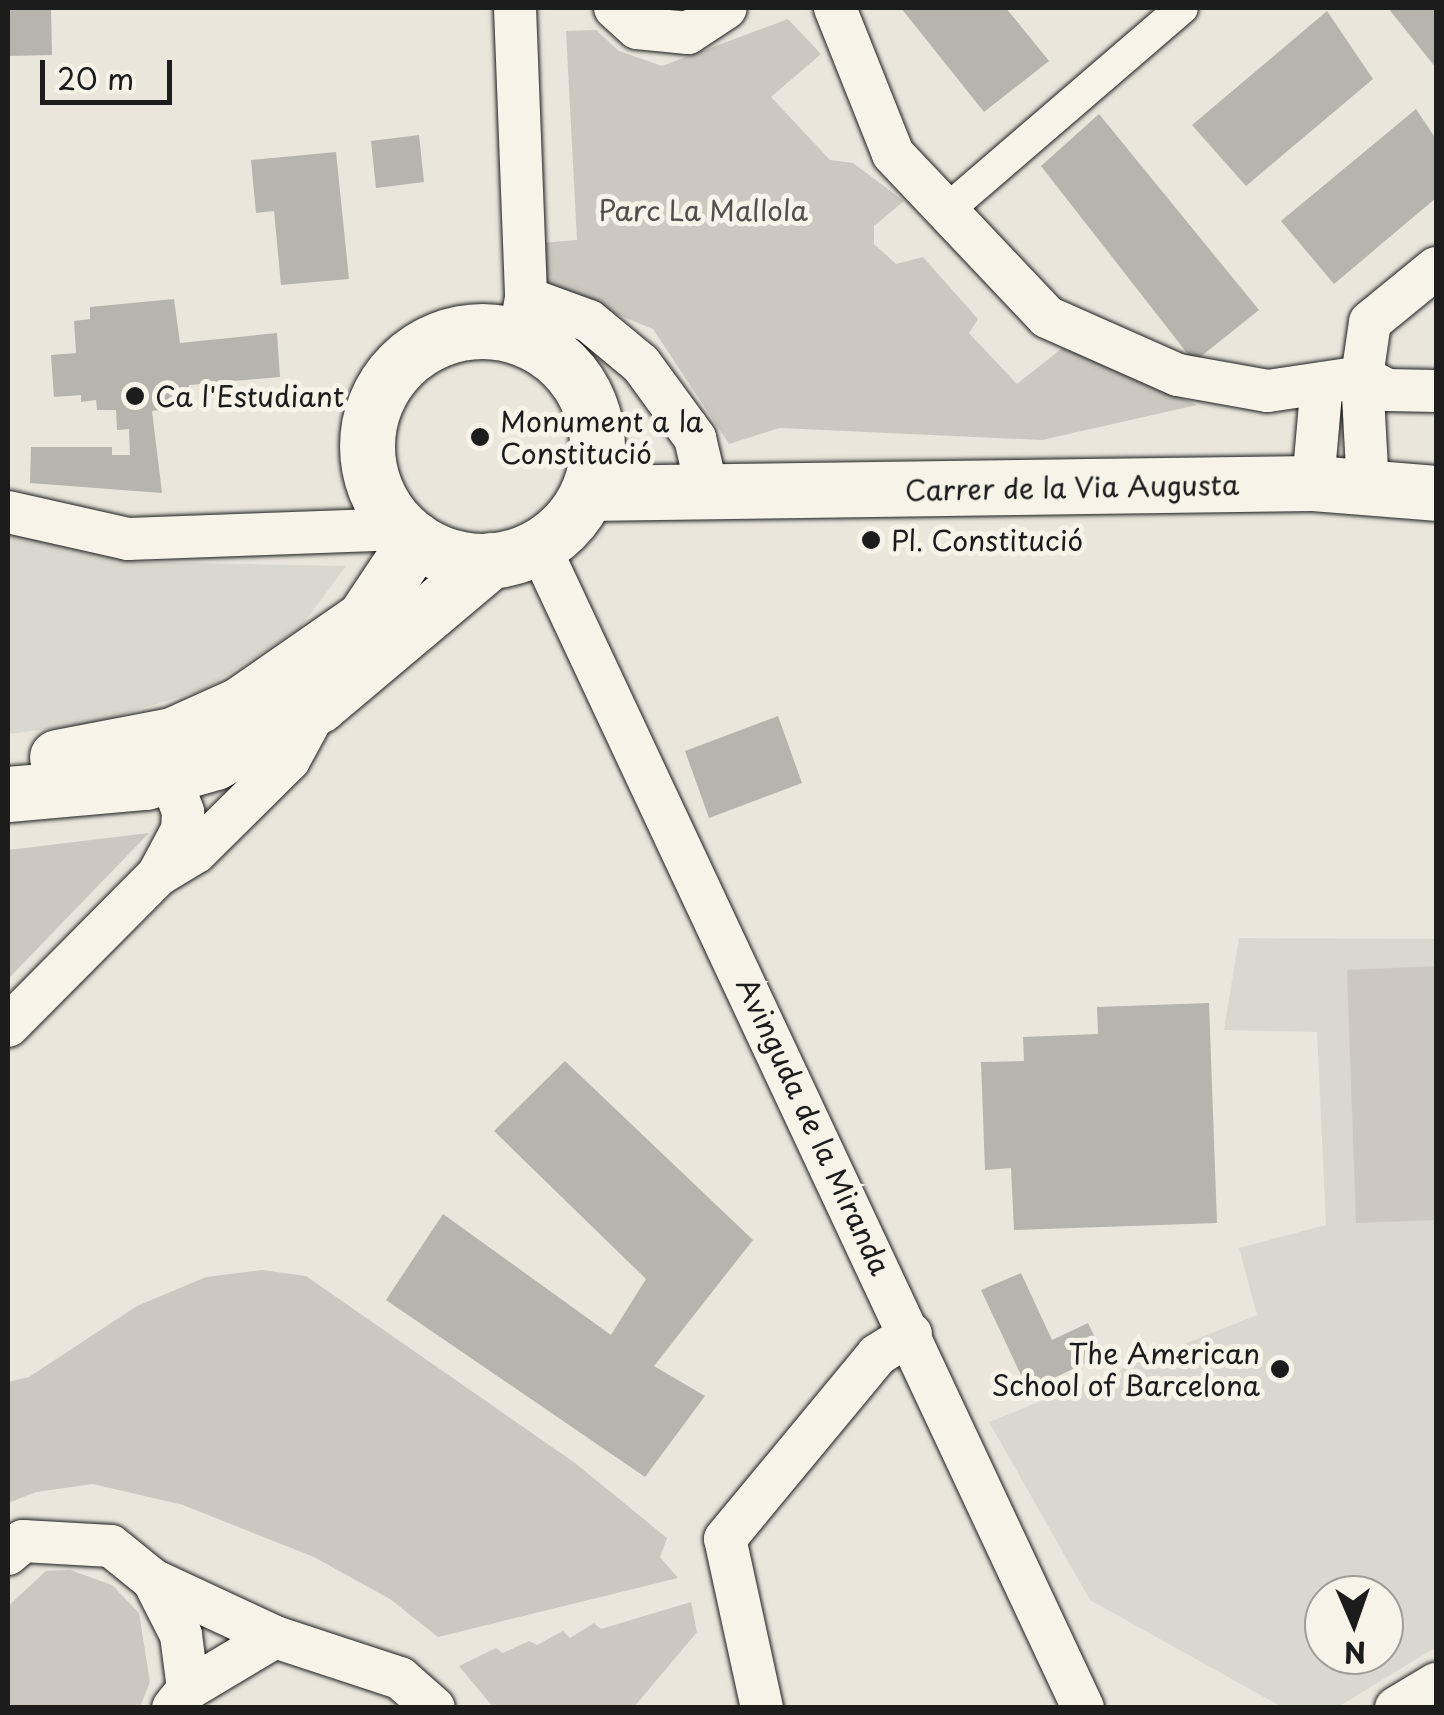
<!DOCTYPE html>
<meta charset="utf-8">
<style>
body{margin:0}
#map{position:relative;width:1444px;height:1715px;overflow:hidden;background:#eae6dc;font-family:"Playpen Sans",sans-serif}
div>[style]{position:absolute}
.built>*{inset:0;background:#dad7ce}
.green>*{inset:0;background:#ccc8c0}
.building>*{inset:0;background:#b6b4ac}
.roads{filter:drop-shadow(0 0 2px #1c1c1c) drop-shadow(0 0 2px #1c1c1c)}
.pedestrian>*{height:32px;margin:-16px;padding:0 16px;transform-origin:16px;border-radius:16px;background:#f7f3e8}
.minor>*{height:42px;margin:-21px;padding:0 21px;transform-origin:21px;border-radius:21px;background:#f7f3e8}
.tertiary>*{height:55px;margin:-27.5px;padding:0 27.5px;transform-origin:27.5px;border-radius:27.5px;background:#f7f3e8}
.tertiary>.ring{margin:-27.5px;padding:0;box-sizing:content-box;background:none;border:55px solid #f7f3e8;border-radius:50%}
.dots>*{width:28px;height:28px;translate:-50% -50%;box-sizing:border-box;border:5px solid #f7f3e8;border-radius:50%}
span{translate:-50% -50%;white-space:nowrap;text-align:center;line-height:1.15;-webkit-text-stroke:10px #f7f3e8;paint-order:stroke}
.park-label{font-size:28px;color:#51504d}
.poi-label{font-size:28px;color:#1c1c1c}
.left{translate:0 -50%;text-align:left}
.right{translate:-100% -50%;text-align:right}
.street-label{font-size:28px;color:#1c1c1c}
.frame{position:absolute;inset:0;border:10px solid #1c1c1c;pointer-events:none}
.north{position:absolute;left:1304px;top:1575px;width:100px;height:100px;box-sizing:border-box;background:#f7f3e8;border:2px solid #9f9d96;border-radius:50%;rotate:178deg;font-size:28px;font-weight:700;line-height:40px;text-align:center;color:#1c1c1c}
.north::after{content:'';display:block;margin:auto;width:35px;height:45px;background:#1c1c1c;clip-path:polygon(50% 0,100% 100%,50% 72%,0 100%)}
.scale{position:absolute;left:40px;top:60px;width:132px;height:45px;box-sizing:border-box;border:5px solid #1c1c1c;border-top:0;padding-left:12px;font-size:30px;line-height:35px;white-space:nowrap;color:#1c1c1c;-webkit-text-stroke:8px #f7f3e8;paint-order:stroke}
</style>
<div id="map">
<div class="built">
<div style="clip-path:polygon(8px 530px,137px 562px,346px 566px,300px 628px,205px 689px,95px 723px,8px 734px)"></div>
<div style="clip-path:polygon(evenodd,1239px 938px,1436px 939px,1436px 1647px,1338px 1707px,1282px 1707px,1090px 1600px,989px 1422px,1257px 1315px,1239px 1248px,1326px 1225px,1317px 1032px,1224px 1030px,1239px 938px,1324px 1595px,1384px 1595px,1384px 1655px,1324px 1655px,1324px 1595px)"></div>
</div>
<div class="green">
<div style="clip-path:polygon(788px 19px,821px 54px,771px 97px,830px 160px,853px 163px,904px 201px,874px 226px,874px 244px,896px 264px,923px 257px,978px 319px,969px 333px,1017px 384px,1066px 345px,1197px 405px,1042px 440px,779px 428px,729px 444px,653px 329px,542px 284px,540px 243px,577px 240px,566px 31px,596px 30px,619px 51px,662px 66px)"></div>
<div style="clip-path:polygon(149px 833px,8px 979px,8px 850px)"></div>
<div style="clip-path:polygon(1436px 966px,1436px 1220px,1356px 1223px,1347px 970px)"></div>
<div style="clip-path:polygon(262px 1270px,306px 1276px,575px 1463px,667px 1538px,660px 1557px,678px 1578px,438px 1637px,390px 1599px,314px 1557px,183px 1505px,93px 1484px,36px 1492px,8px 1503px,8px 1382px,29px 1377px,137px 1306px,206px 1277px)"></div>
<div style="clip-path:polygon(70px 1570px,112px 1585px,139px 1613px,150px 1682px,140px 1707px,8px 1707px,8px 1606px,46px 1571px)"></div>
<div style="clip-path:polygon(691px 1602px,697px 1632px,634px 1707px,493px 1707px,459px 1666px,496px 1648px,503px 1653px,529px 1641px,537px 1645px,563px 1631px,570px 1638px,594px 1623px,601px 1629px)"></div>
</div>
<div class="building">
<div style="clip-path:polygon(8px 8px,51px 8px,52px 55px,8px 56px)"></div>
<div style="clip-path:polygon(901px 8px,1006px 8px,1049px 61px,984px 112px)"></div>
<div style="clip-path:polygon(1388px 8px,1436px 8px,1436px 68px)"></div>
<div style="clip-path:polygon(1327px 11px,1373px 79px,1246px 186px,1192px 125px)"></div>
<div style="clip-path:polygon(1416px 109px,1436px 139px,1436px 198px,1334px 284px,1281px 221px)"></div>
<div style="clip-path:polygon(1099px 114px,1259px 310px,1194px 362px,1041px 166px)"></div>
<div style="clip-path:polygon(419px 135px,424px 182px,376px 188px,371px 141px)"></div>
<div style="clip-path:polygon(336px 152px,349px 279px,281px 285px,274px 211px,256px 213px,251px 160px)"></div>
<div style="clip-path:polygon(174px 299px,180px 343px,277px 333px,280px 377px,189px 385px,189px 406px,152px 411px,162px 493px,30px 483px,31px 447px,112px 447px,112px 455px,130px 455px,129px 429px,117px 430px,116px 410px,97px 410px,96px 400px,81px 402px,81px 395px,54px 397px,51px 355px,76px 353px,74px 321px,90px 319px,90px 307px)"></div>
<div style="clip-path:polygon(778px 716px,802px 783px,709px 818px,685px 751px)"></div>
<div style="clip-path:polygon(1209px 1003px,1217px 1223px,1014px 1230px,1011px 1168px,985px 1170px,981px 1062px,1024px 1061px,1023px 1037px,1098px 1034px,1097px 1007px)"></div>
<div style="clip-path:polygon(565px 1061px,753px 1240px,654px 1366px,705px 1396px,645px 1477px,386px 1300px,443px 1214px,611px 1335px,646px 1279px,494px 1131px)"></div>
<div style="clip-path:polygon(1021px 1273px,1052px 1340px,1088px 1323px,1103px 1355px,1028px 1390px,981px 1290px)"></div>
</div>
<div class="roads">
<div class="pedestrian">
<div style="left:946px;top:211px;width:311px;rotate:-40.7deg"></div>
</div>
<div class="minor">
<div style="left:515px;top:8px;width:290px;rotate:87.8deg"></div>
<div style="left:526px;top:298px;width:40px;rotate:100deg"></div>
<div style="left:615px;top:8px;width:30px;rotate:42deg"></div>
<div style="left:637px;top:28px;width:51px;rotate:5.6deg"></div>
<div style="left:688px;top:33px;width:45px;rotate:-33.3deg"></div>
<div style="left:835px;top:8px;width:157px;rotate:68.3deg"></div>
<div style="left:893px;top:154px;width:224px;rotate:46.6deg"></div>
<div style="left:1047px;top:317px;width:143px;rotate:23.9deg"></div>
<div style="left:1178px;top:375px;width:91px;rotate:10.1deg"></div>
<div style="left:1268px;top:391px;width:95px;rotate:-8.5deg"></div>
<div style="left:1362px;top:377px;width:111px;rotate:86.9deg"></div>
<div style="left:1436px;top:268px;width:85px;rotate:140.7deg"></div>
<div style="left:1370px;top:322px;width:56px;rotate:98.3deg"></div>
<div style="left:1362px;top:377px;width:28px;rotate:27deg"></div>
<div style="left:1387px;top:390px;width:49px;rotate:1.2deg"></div>
<div style="left:526px;top:298px;width:67px;rotate:20.1deg"></div>
<div style="left:589px;top:321px;width:67px;rotate:39.6deg"></div>
<div style="left:641px;top:364px;width:92px;rotate:53.9deg"></div>
<div style="left:695px;top:438px;width:57px;rotate:76.9deg"></div>
<div style="left:1313px;top:483px;width:100px;rotate:-84.9deg"></div>
<div style="left:8px;top:512px;width:123px;rotate:12.7deg"></div>
<div style="left:128px;top:539px;width:275px;rotate:-2.1deg"></div>
<div style="left:539px;top:546px;width:1283px;rotate:64.91deg"></div>
<div style="left:145px;top:782px;width:30px;rotate:12deg"></div>
<div style="left:174px;top:788px;width:26px;rotate:69deg"></div>
<div style="left:183px;top:812px;width:18px;rotate:93deg"></div>
<div style="left:182px;top:830px;width:51px;rotate:118.1deg"></div>
<div style="left:8px;top:1026px;width:213px;rotate:-45.2deg"></div>
<div style="left:158px;top:875px;width:44px;rotate:-31.2deg"></div>
<div style="left:196px;top:852px;width:131px;rotate:-44.7deg"></div>
<div style="left:289px;top:760px;width:63px;rotate:-61.4deg"></div>
<div style="left:8px;top:1554px;width:20px;rotate:-41deg"></div>
<div style="left:23px;top:1541px;width:88px;rotate:3.3deg"></div>
<div style="left:111px;top:1546px;width:54px;rotate:39deg"></div>
<div style="left:153px;top:1580px;width:135px;rotate:25deg"></div>
<div style="left:275px;top:1637px;width:132px;rotate:18.2deg"></div>
<div style="left:400px;top:1678px;width:45px;rotate:41.4deg"></div>
<div style="left:153px;top:1580px;width:62px;rotate:63deg"></div>
<div style="left:181px;top:1635px;width:54px;rotate:82.6deg"></div>
<div style="left:173px;top:1708px;width:24px;rotate:-52deg"></div>
<div style="left:188px;top:1689px;width:101px;rotate:-30.9deg"></div>
<div style="left:762px;top:1708px;width:173px;rotate:-102.3deg"></div>
<div style="left:725px;top:1539px;width:239px;rotate:-50.4deg"></div>
<div style="left:877px;top:1355px;width:40px;rotate:-32deg"></div>
<div style="left:1396px;top:1708px;width:47px;rotate:-31deg"></div>
</div>
<div class="tertiary">
<div class="ring" style="left:367px;top:331px;width:175px;height:175px"></div>
<div style="left:588px;top:493px;width:725px;rotate:-0.79deg"></div>
<div style="left:1313px;top:483px;width:123px;rotate:4.6deg"></div>
<div style="left:57px;top:757px;width:117px;rotate:-10.8deg"></div>
<div style="left:172px;top:735px;width:73px;rotate:-24.1deg"></div>
<div style="left:239px;top:705px;width:152px;rotate:-34.8deg"></div>
<div style="left:364px;top:618px;width:94px;rotate:-56.3deg"></div>
<div style="left:8px;top:794px;width:138px;rotate:-5deg"></div>
<div style="left:145px;top:782px;width:73px;rotate:-15.9deg"></div>
<div style="left:215px;top:762px;width:119px;rotate:-28.7deg"></div>
<div style="left:319px;top:705px;width:225px;rotate:-40.1deg"></div>
</div>
</div>
<div class="dots">
<div style="left:135px;top:396px;background:#1c1c1c"></div>
<div style="left:480px;top:437px;background:#1c1c1c"></div>
<div style="left:871px;top:540px;background:#1c1c1c"></div>
<div style="left:1280px;top:1369px;background:#1c1c1c"></div>
</div>
<div class="park-label">
<span style="left:703px;top:210px">Parc La Mallola</span>
</div>
<div class="poi-label">
<span class="left" style="left:155px;top:396px">Ca l'Estudiant</span>
<span class="left" style="left:500px;top:437px">Monument a la<br>Constitució</span>
<span class="left" style="left:891px;top:540px">Pl. Constitució</span>
<span class="right" style="left:1260px;top:1369px">The American<br>School of Barcelona</span>
</div>
<div class="street-label">
<span style="left:1072px;top:487px;rotate:-1deg">Carrer de la Via Augusta</span>
<span style="left:814px;top:1126px;rotate:65deg">Avinguda de la Miranda</span>
</div>
<div class="frame"></div>
<div class="north">N</div>
<div class="scale">20 m</div>
</div>
